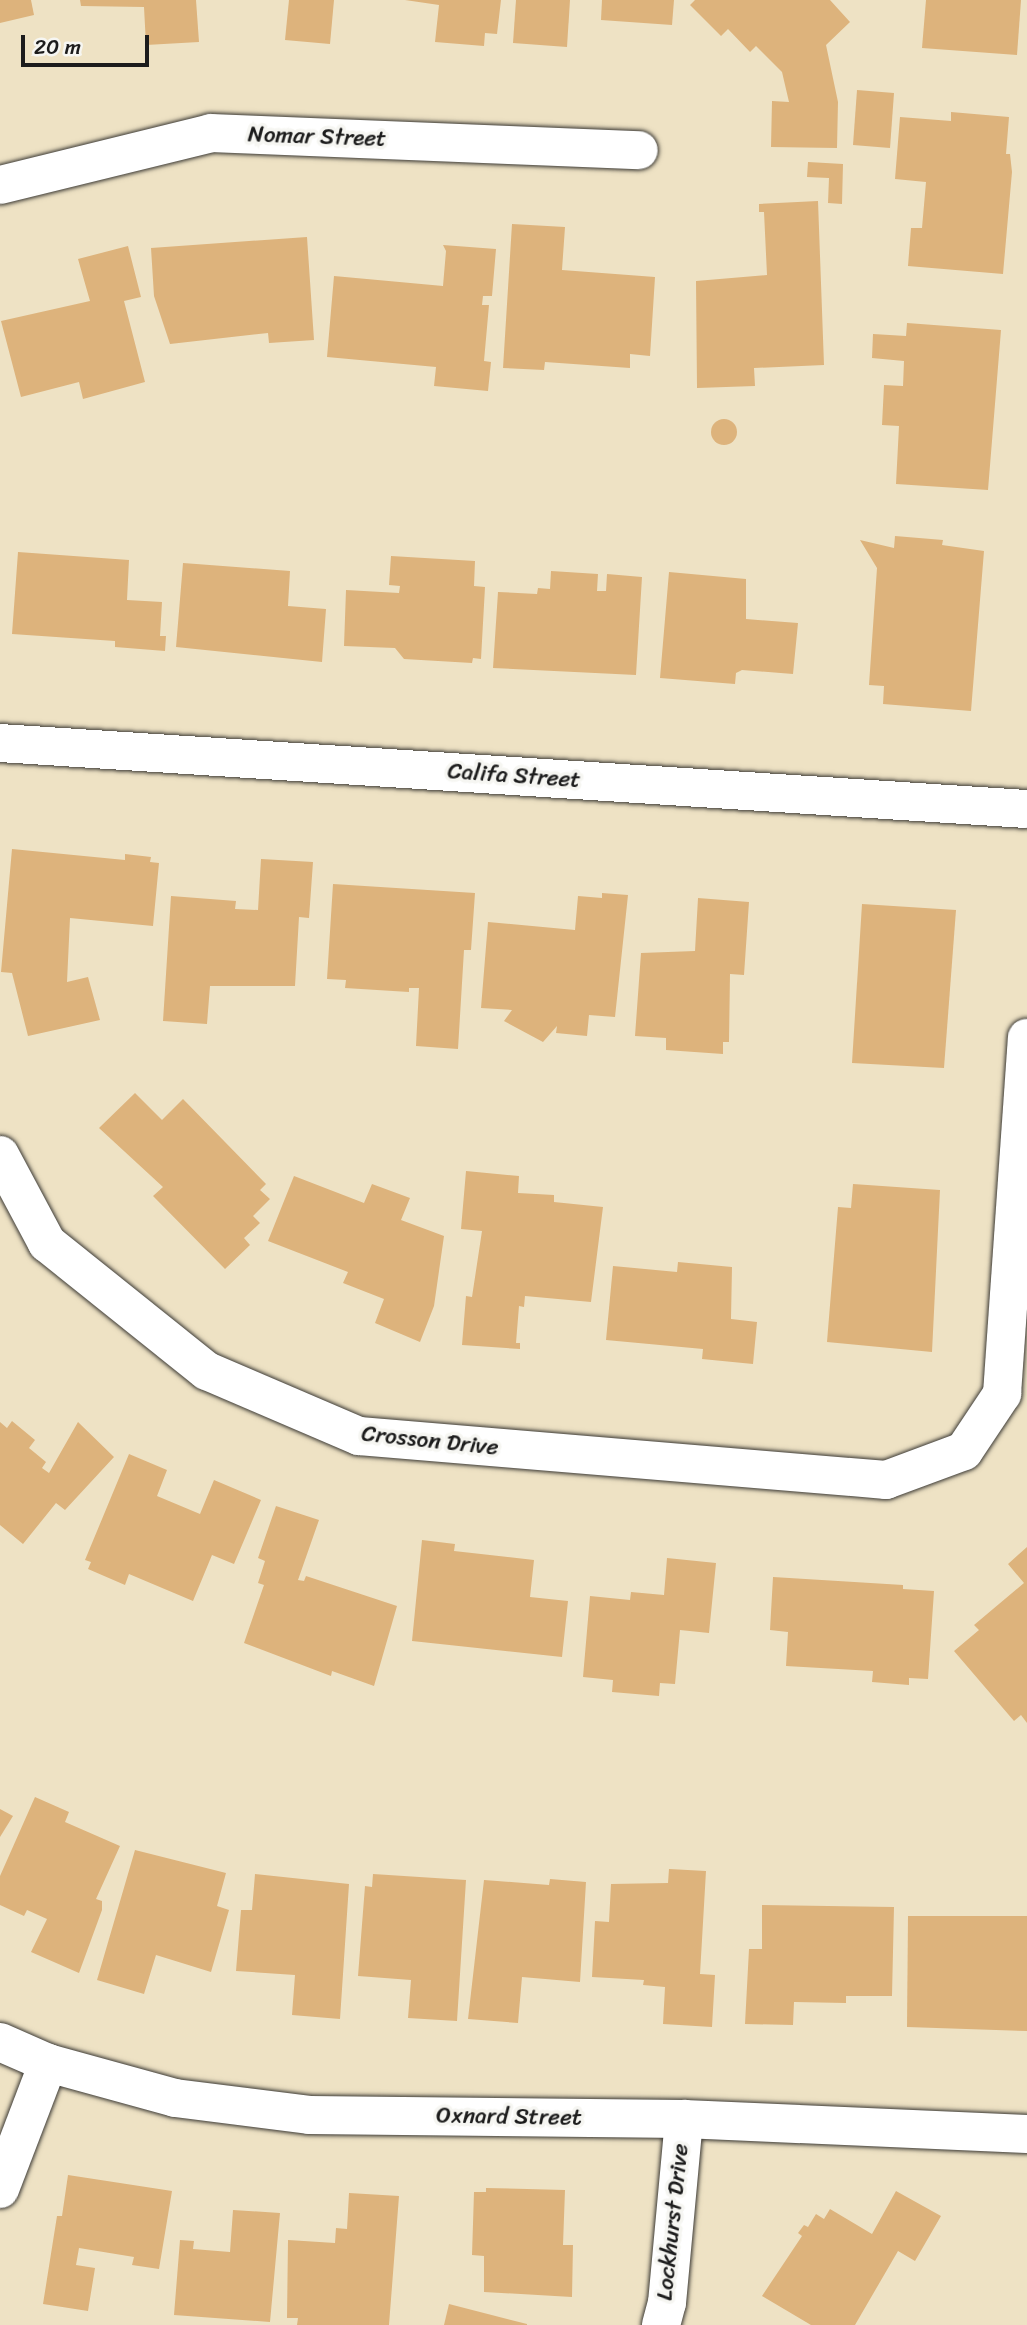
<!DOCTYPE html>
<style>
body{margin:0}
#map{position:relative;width:1027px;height:2325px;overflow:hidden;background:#eee2c4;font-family:Sriracha,sans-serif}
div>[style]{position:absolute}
.building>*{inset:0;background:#ddb37c}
.round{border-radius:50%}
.roads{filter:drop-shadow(0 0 2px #3c3a35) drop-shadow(0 0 2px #3c3a35)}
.street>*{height:38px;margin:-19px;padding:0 19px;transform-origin:19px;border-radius:19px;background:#fff}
span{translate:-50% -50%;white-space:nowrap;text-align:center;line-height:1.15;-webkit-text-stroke:7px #f6f6f2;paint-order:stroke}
.street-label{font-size:23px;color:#1c1c1c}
.scale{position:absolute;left:21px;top:35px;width:128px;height:32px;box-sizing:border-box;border:4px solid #1c1c1c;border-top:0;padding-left:9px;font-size:21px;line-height:24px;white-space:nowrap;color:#1c1c1c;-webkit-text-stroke:5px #f6f6f2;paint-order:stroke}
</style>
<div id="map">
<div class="building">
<div style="clip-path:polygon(0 0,31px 0,34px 15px,0 23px)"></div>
<div style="clip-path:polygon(80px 0,196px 0,199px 42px,146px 45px,144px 7px,81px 6px)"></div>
<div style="clip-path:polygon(289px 0,334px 0,330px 44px,285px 40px)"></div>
<div style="clip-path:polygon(405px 0,501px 0,497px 34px,485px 33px,484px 46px,435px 42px,439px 5px)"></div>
<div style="clip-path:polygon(516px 0,570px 0,567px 47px,513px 43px)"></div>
<div style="clip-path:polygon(602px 0,674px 0,672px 25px,601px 20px)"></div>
<div style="clip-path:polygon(695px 0,830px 0,850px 22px,826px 45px,838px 102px,837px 148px,771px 147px,772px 101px,789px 102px,782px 72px,756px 46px,750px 52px,728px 29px,721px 36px,690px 5px)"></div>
<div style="clip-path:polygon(926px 0,1021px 0,1017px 55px,922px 48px)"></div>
<div style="clip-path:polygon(857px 90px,894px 93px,890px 148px,853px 145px)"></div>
<div style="clip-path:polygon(951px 112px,1009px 117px,1006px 154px,1010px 154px,1012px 172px,1003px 274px,908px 266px,911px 228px,922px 228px,926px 182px,895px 179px,900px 117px,951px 121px)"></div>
<div style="clip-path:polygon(808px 162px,843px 164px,842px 204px,828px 203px,829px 178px,807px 177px)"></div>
<div style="clip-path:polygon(818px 201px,824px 365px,754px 368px,755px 386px,697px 388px,696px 281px,767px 275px,764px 212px,759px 212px,759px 204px)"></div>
<div style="clip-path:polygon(512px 224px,565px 227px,562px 270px,655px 277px,650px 356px,630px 354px,630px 368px,545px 362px,544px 370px,503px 368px)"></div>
<div style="clip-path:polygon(307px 237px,314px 340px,269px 343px,268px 333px,170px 344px,154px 296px,151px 248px)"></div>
<div style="clip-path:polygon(443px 245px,496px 249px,492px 296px,483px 296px,482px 305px,489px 305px,484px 361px,491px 362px,488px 391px,434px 386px,436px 367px,327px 357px,334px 276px,443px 286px,446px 251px)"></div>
<div style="clip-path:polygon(128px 246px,141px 297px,124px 301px,145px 382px,83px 399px,79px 382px,21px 397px,1px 321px,90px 301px,78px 259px)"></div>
<div style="clip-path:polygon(907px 323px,1001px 330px,988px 490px,896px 484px,899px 426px,882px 425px,884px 385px,903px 386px,904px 361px,872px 358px,873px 334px,906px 336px)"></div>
<div class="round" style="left:711px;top:419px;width:26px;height:26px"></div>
<div style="clip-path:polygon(895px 536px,943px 540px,942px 545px,984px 551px,971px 711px,883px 704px,884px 686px,869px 685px,877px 568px,860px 540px,894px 548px)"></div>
<div style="clip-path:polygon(18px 552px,129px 560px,127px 600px,162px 602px,160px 636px,166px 636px,165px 651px,115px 647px,115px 641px,12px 634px)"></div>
<div style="clip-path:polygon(391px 556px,475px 561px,474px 586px,485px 587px,481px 659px,473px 658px,472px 663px,404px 659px,395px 648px,344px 646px,346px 590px,399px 593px,400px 586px,389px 585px)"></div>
<div style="clip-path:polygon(183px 563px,290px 571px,288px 606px,326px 609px,322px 662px,176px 647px)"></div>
<div style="clip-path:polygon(551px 571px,598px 574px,597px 591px,606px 591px,607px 574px,642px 577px,636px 675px,493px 668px,498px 592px,537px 594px,538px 588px,550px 589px)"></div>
<div style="clip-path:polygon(669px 572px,746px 579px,746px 619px,798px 623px,793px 674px,742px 670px,736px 673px,735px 684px,660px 678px)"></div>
<div style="clip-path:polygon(12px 849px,125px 860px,125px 854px,151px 857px,150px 862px,159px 863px,153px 926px,70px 918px,67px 982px,88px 977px,100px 1020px,28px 1036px,12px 973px,1px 972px)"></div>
<div style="clip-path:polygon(261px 859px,313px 862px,309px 918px,299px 917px,295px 986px,210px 986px,207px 1024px,163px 1021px,171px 896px,236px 901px,235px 909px,258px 910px)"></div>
<div style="clip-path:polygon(333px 884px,475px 893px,471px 950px,464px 950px,458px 1049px,416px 1046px,419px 988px,409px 988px,409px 992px,345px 988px,346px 980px,327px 979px)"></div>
<div style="clip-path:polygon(602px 893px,628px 895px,615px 1017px,589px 1015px,587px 1036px,556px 1033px,557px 1026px,543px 1042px,504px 1021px,512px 1010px,481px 1008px,488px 922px,575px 930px,578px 896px,602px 898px)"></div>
<div style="clip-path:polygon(698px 898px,749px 902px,744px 975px,730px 974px,729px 1042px,723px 1042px,723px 1054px,666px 1050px,666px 1038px,635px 1036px,641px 953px,695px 951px)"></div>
<div style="clip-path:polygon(862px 904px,956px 910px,944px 1068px,852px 1063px)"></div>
<div style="clip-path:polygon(135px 1093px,162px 1120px,183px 1099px,266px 1184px,260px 1190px,270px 1199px,253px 1216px,260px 1223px,244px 1238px,250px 1245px,225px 1269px,153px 1196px,163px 1187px,99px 1128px)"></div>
<div style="clip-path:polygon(466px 1171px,519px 1176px,518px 1193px,554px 1195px,554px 1202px,603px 1207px,591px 1302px,525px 1296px,524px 1307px,519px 1306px,516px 1343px,520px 1343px,520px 1349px,462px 1345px,466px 1296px,472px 1297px,482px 1231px,461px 1229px)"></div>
<div style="clip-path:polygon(294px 1176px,364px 1203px,372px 1184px,410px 1198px,401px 1220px,444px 1236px,434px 1306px,420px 1342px,375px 1323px,384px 1299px,343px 1283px,348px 1272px,268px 1241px)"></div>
<div style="clip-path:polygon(853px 1184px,940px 1190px,932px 1352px,827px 1342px,838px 1207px,851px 1208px)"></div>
<div style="clip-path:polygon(678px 1262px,732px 1267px,731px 1319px,757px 1322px,753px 1364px,702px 1359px,703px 1349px,606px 1340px,613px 1266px,677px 1272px)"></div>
<div style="clip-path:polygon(12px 1421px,35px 1440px,29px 1448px,46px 1462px,42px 1468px,49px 1473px,78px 1422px,114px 1457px,65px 1510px,56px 1503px,23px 1544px,0 1525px,0 1422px,7px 1428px)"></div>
<div style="clip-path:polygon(129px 1454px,167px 1470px,157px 1496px,200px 1514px,214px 1480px,261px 1500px,234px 1564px,212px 1555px,193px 1601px,129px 1574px,125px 1585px,88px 1569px,91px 1562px,85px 1560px)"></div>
<div style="clip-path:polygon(276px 1506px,319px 1520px,298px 1580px,304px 1581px,306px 1576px,397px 1606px,374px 1686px,332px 1671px,331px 1676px,244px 1643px,264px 1585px,258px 1583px,265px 1561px,258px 1558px)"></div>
<div style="clip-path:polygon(422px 1540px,455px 1544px,454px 1551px,534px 1560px,530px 1597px,568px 1601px,562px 1657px,412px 1641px)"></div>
<div style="clip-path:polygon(1027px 1547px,1027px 1723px,1021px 1715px,1014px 1721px,954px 1651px,979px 1630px,974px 1625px,1024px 1583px,1008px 1564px)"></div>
<div style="clip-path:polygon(667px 1558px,716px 1563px,709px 1633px,680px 1630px,675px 1684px,660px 1683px,659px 1696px,612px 1692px,613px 1680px,583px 1677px,590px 1596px,630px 1600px,631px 1592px,664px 1595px)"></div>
<div style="clip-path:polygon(773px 1577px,903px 1585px,903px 1589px,934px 1591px,928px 1679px,909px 1678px,909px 1685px,872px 1682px,873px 1671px,786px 1666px,788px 1632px,770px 1630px)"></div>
<div style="clip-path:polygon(35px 1797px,69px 1812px,65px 1822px,120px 1846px,96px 1899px,102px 1901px,102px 1910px,79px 1973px,31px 1952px,47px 1919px,27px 1910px,24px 1916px,0 1905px,0 1876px)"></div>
<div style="clip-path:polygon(0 1809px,13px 1816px,0 1837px)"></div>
<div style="clip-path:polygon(135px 1850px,226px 1873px,217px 1906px,229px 1910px,211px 1972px,156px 1955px,144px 1994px,97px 1980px)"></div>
<div style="clip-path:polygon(669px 1869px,706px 1871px,700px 1974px,715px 1975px,712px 2027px,663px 2024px,665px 1987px,643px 1985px,644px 1980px,592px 1977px,595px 1921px,609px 1922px,611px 1884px,668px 1883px)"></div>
<div style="clip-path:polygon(255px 1874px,349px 1884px,340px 2019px,292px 2015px,295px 1975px,236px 1971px,241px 1910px,252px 1910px)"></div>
<div style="clip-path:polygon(373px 1874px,466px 1880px,457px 2021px,408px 2018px,411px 1980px,358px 1976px,365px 1886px,372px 1887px)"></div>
<div style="clip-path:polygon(550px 1879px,586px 1882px,580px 1982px,522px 1977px,518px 2023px,468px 2019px,484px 1880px,549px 1885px)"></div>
<div style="clip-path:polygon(762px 1905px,894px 1907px,892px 1996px,846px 1996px,846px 2003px,794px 2002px,793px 2025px,745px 2024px,749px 1949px,762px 1949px)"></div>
<div style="clip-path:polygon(908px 1916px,1027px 1916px,1027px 2031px,907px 2027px)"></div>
<div style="clip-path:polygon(68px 2175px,172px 2191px,159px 2269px,132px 2265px,134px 2257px,79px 2248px,76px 2265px,95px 2268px,88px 2311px,43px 2304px,57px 2216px,62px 2216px)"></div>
<div style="clip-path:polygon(486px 2188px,565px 2190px,563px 2245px,573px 2245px,572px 2297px,484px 2292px,484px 2256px,472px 2255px,474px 2192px,486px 2192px)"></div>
<div style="clip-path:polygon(896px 2191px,941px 2216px,915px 2261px,898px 2251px,855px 2325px,811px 2325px,762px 2296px,802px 2236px,798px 2233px,804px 2225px,808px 2227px,816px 2214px,824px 2219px,830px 2209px,872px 2234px)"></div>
<div style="clip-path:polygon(349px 2193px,399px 2196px,389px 2325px,297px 2325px,298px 2318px,287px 2318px,288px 2240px,335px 2243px,336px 2228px,347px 2229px)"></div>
<div style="clip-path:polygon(233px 2210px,280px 2213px,270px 2322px,174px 2315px,180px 2240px,194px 2241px,193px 2249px,230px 2252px)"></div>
<div style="clip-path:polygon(449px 2304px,527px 2324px,527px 2325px,444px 2325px)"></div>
</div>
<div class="roads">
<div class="street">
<div style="left:0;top:185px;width:217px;rotate:-13.8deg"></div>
<div style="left:211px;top:133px;width:428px;rotate:2.3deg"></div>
<div style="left:0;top:743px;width:1029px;rotate:3.68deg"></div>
<div style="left:0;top:1155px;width:100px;rotate:61.9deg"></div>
<div style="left:47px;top:1243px;width:205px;rotate:38.7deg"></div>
<div style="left:207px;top:1371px;width:165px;rotate:23.2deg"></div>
<div style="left:359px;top:1436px;width:529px;rotate:4.77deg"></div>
<div style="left:886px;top:1480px;width:83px;rotate:-20.4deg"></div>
<div style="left:964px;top:1451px;width:69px;rotate:-56.3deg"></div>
<div style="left:1002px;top:1394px;width:357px;rotate:-86deg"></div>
<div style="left:0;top:2042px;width:52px;rotate:23.6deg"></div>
<div style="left:48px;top:2063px;width:132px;rotate:15.4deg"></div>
<div style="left:175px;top:2098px;width:135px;rotate:7.2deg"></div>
<div style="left:309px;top:2115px;width:375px;rotate:0.6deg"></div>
<div style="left:684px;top:2119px;width:343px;rotate:2.5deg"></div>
<div style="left:0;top:2189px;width:135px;rotate:-69.1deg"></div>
<div style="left:661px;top:2325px;width:23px;rotate:-75deg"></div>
<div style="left:667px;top:2303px;width:185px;rotate:-84.7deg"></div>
</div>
</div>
<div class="street-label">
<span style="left:317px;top:137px;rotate:2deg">Nomar Street</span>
<span style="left:514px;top:776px;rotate:4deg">Califa Street</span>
<span style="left:430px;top:1441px;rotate:6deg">Crosson Drive</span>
<span style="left:509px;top:2117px;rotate:1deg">Oxnard Street</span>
<span style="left:673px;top:2222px;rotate:-84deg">Lockhurst Drive</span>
</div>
<div class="scale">20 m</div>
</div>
